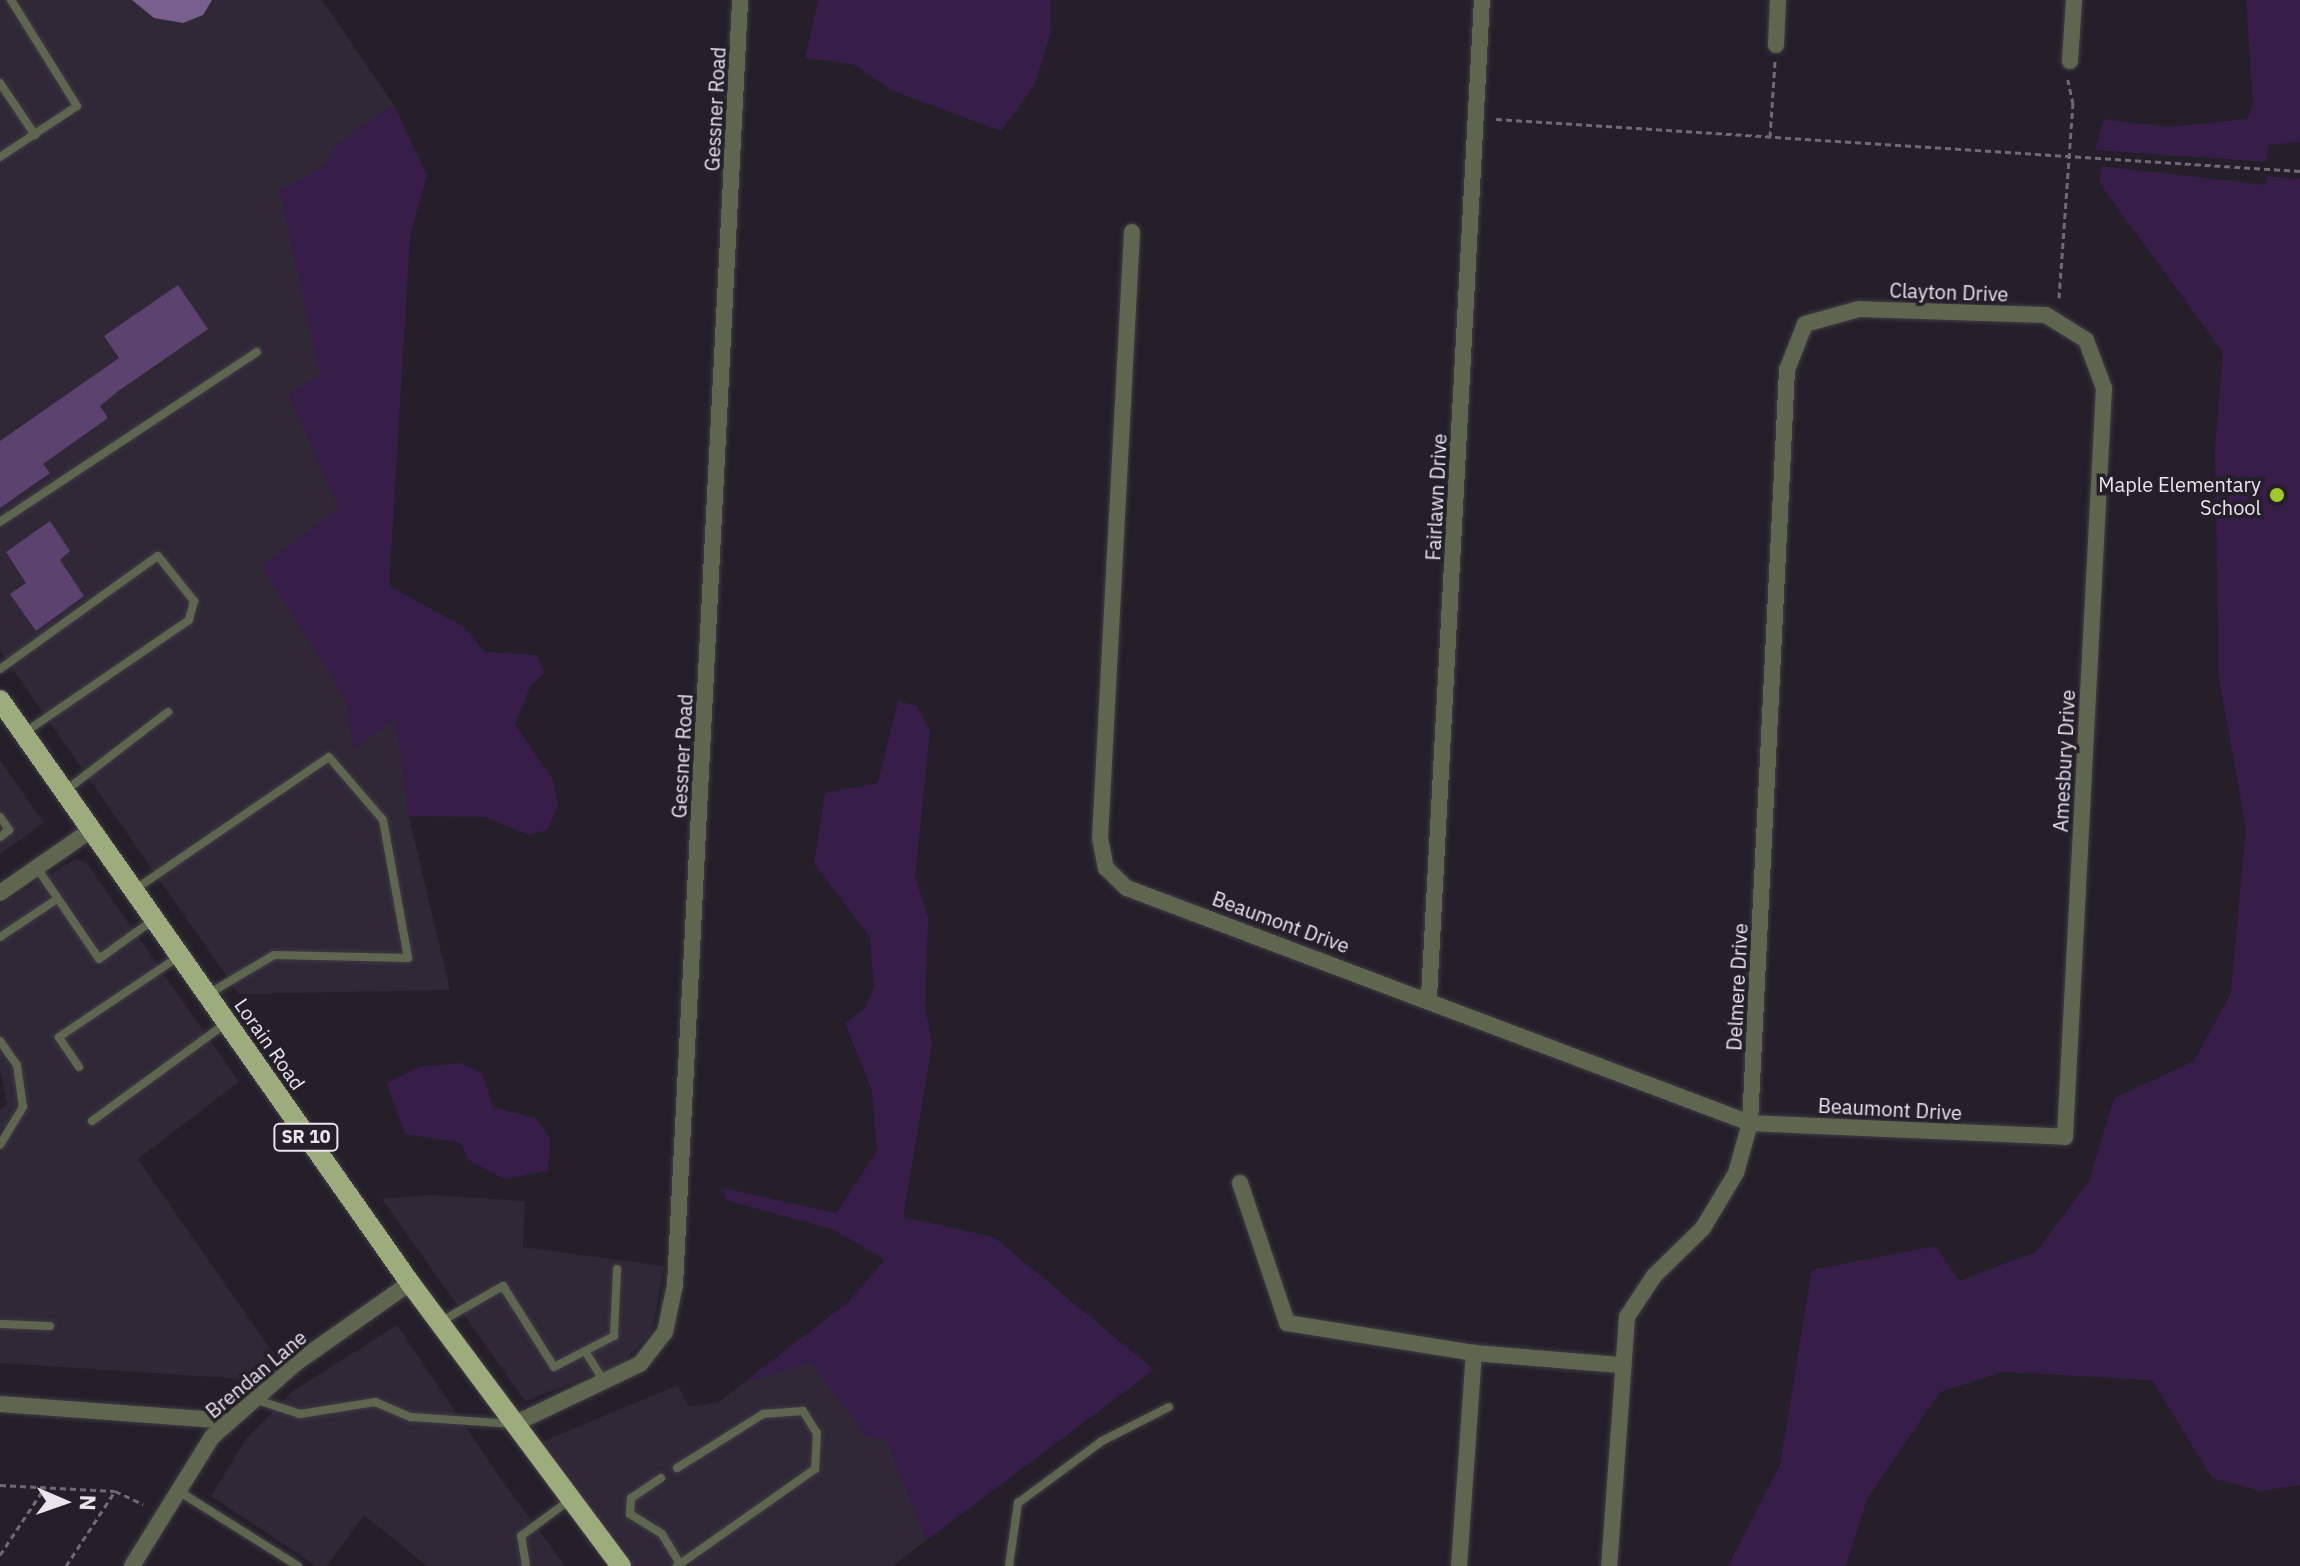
<!DOCTYPE html>
<style>
body{margin:0}
#map{position:relative;width:2300px;height:1566px;overflow:hidden;background:#241f29;font-family:"IBM Plex Sans",sans-serif}
div>[style]{position:absolute}
.built>*{inset:0;background:#302737}
.green>*{inset:0;background:#371e49}
.water>*{inset:0;background:#795f8e}
.building>*{inset:0;background:#5b426f}
.path>*{height:3px;margin-top:-1.5px;transform-origin:0;background:repeating-linear-gradient(90deg,#6f6a73 0 6px,transparent 0 10px)}
.roads{filter:drop-shadow(0 0 2px #403b44) drop-shadow(0 0 2px #403b44)}
.service>*{height:8px;margin:-4px;padding:0 4px;transform-origin:4px;border-radius:4px;background:#5f6650}
.minor>*{height:16px;margin:-8px;padding:0 8px;transform-origin:8px;border-radius:8px;background:#5f6650}
.primary>*{height:20px;margin:-10px;padding:0 10px;transform-origin:10px;border-radius:10px;background:#9cac7d}
.dots>*{width:22px;height:22px;translate:-50% -50%;box-sizing:border-box;border:4px solid #241f29;border-radius:50%}
span{translate:-50% -50%;white-space:nowrap;text-align:center;line-height:1.15;-webkit-text-stroke:7px #241f29;paint-order:stroke}
.shield-label span{padding:2px 6px;background:#241f29;border:2px solid;border-radius:6px;-webkit-text-stroke-width:0}
.shield-label{font-size:18px;color:#e9e5ed;font-weight:700}
.street-label{font-size:20px;color:#e9e5ed}
.poi-label{font-size:20px;color:#e9e5ed}
.right{translate:-100% -50%;text-align:right}
.north{position:absolute;left:24px;top:1462px;width:80px;height:80px;-webkit-text-stroke:6px #241f29;paint-order:stroke;rotate:92deg;font-size:22px;font-weight:700;line-height:32px;text-align:center;color:#e9e5ed}
.north::after{content:'';display:block;margin:auto;width:28px;height:36px;background:#e9e5ed;clip-path:polygon(50% 0,100% 100%,50% 72%,0 100%)}
</style>
<div id="map">
<div class="built">
<div style="clip-path:polygon(0 0,322px 0,394px 105px,336px 145px,326px 165px,280px 192px,321px 375px,289px 395px,339px 508px,263px 566px,346px 700px,354px 748px,396px 718px,409px 816px,450px 990px,239px 994px,0 651px)"></div>
<div style="clip-path:polygon(0 760px,44px 823px,0 854px)"></div>
<div style="clip-path:polygon(75px 859px,86px 862px,239px 1082px,138px 1159px,278px 1360px,244px 1379px,0 1363px,0 1110px,7px 1104px,0 1069px,0 905px)"></div>
<div style="clip-path:polygon(430px 1195px,525px 1201px,523px 1247px,664px 1266px,652px 1333px,619px 1366px,525px 1401px,382px 1199px)"></div>
<div style="clip-path:polygon(397px 1325px,499px 1476px,565px 1566px,427px 1566px,364px 1515px,327px 1566px,316px 1566px,211px 1496px,246px 1439px,293px 1391px)"></div>
<div style="clip-path:polygon(811px 1361px,868px 1438px,886px 1439px,927px 1540px,892px 1566px,630px 1566px,541px 1442px,678px 1385px,689px 1407px,719px 1402px,743px 1383px)"></div>
</div>
<div class="green">
<div style="clip-path:polygon(818px 0,1051px 0,1050px 34px,1035px 84px,1001px 131px,893px 91px,853px 64px,805px 58px)"></div>
<div style="clip-path:polygon(2246px 0,2300px 0,2300px 142px,2268px 145px,2267px 162px,2095px 150px,2104px 119px,2168px 127px,2247px 119px,2253px 104px)"></div>
<div style="clip-path:polygon(394px 105px,427px 175px,410px 237px,389px 586px,464px 627px,485px 652px,537px 655px,545px 673px,531px 685px,515px 724px,553px 780px,558px 806px,547px 830px,528px 835px,486px 817px,409px 816px,396px 719px,354px 749px,346px 700px,262px 566px,339px 508px,289px 395px,320px 375px,280px 191px,326px 165px,336px 145px)"></div>
<div style="clip-path:polygon(2101px 166px,2266px 185px,2267px 176px,2300px 179px,2300px 1485px,2261px 1491px,2212px 1478px,2152px 1380px,2002px 1372px,1940px 1392px,1867px 1499px,1846px 1566px,1728px 1566px,1780px 1465px,1812px 1270px,1935px 1246px,1960px 1281px,2037px 1251px,2089px 1181px,2114px 1098px,2194px 1061px,2231px 993px,2246px 828px,2219px 678px,2215px 450px,2223px 352px,2100px 184px)"></div>
<div style="clip-path:polygon(898px 701px,917px 706px,930px 731px,915px 876px,928px 918px,925px 1006px,932px 1044px,903px 1217px,994px 1237px,1154px 1370px,927px 1540px,886px 1439px,868px 1438px,811px 1362px,743px 1383px,847px 1303px,885px 1260px,835px 1230px,726px 1200px,723px 1188px,836px 1213px,877px 1151px,872px 1091px,845px 1023px,865px 1009px,874px 987px,870px 937px,814px 864px,825px 793px,878px 783px)"></div>
<div style="clip-path:polygon(460px 1063px,482px 1073px,493px 1107px,535px 1118px,550px 1138px,548px 1171px,504px 1179px,469px 1160px,461px 1143px,405px 1134px,387px 1083px,419px 1067px)"></div>
</div>
<div class="water">
<div style="clip-path:polygon(132px 0,212px 0,203px 15px,183px 23px,154px 18px)"></div>
</div>
<div class="building">
<div style="clip-path:polygon(178px 285px,208px 329px,117px 392px,100px 406px,108px 418px,43px 464px,50px 473px,0 508px,0 441px,119px 358px,104px 336px)"></div>
<div style="clip-path:polygon(50px 521px,70px 551px,60px 560px,84px 596px,36px 631px,10px 594px,26px 583px,6px 552px)"></div>
</div>
<div class="path">
<div style="left:1496px;top:119px;width:806px;rotate:3.7deg"></div>
<div style="left:1770px;top:137px;width:76px;rotate:-86.2deg"></div>
<div style="left:2059px;top:298px;width:195px;rotate:-85.9deg"></div>
<div style="left:2073px;top:104px;width:25px;rotate:-102deg"></div>
<div style="left:0;top:1485px;width:115px;rotate:3deg"></div>
<div style="left:0;top:1555px;width:82px;rotate:-56.5deg"></div>
<div style="left:66px;top:1566px;width:90px;rotate:-56.8deg"></div>
<div style="left:115px;top:1491px;width:31px;rotate:25deg"></div>
</div>
<div class="roads">
<div class="service">
<div style="left:0;top:83px;width:63px;rotate:56.1deg"></div>
<div style="left:0;top:157px;width:92px;rotate:-33.5deg"></div>
<div style="left:77px;top:106px;width:125px;rotate:-121.9deg"></div>
<div style="left:0;top:522px;width:308px;rotate:-33.5deg"></div>
<div style="left:0;top:669px;width:194px;rotate:-35.6deg"></div>
<div style="left:158px;top:556px;width:58px;rotate:51.3deg"></div>
<div style="left:194px;top:601px;width:20px;rotate:105deg"></div>
<div style="left:189px;top:620px;width:200px;rotate:145.6deg"></div>
<div style="left:65px;top:791px;width:130px;rotate:-37.5deg"></div>
<div style="left:0;top:817px;width:16px;rotate:55deg"></div>
<div style="left:9px;top:830px;width:11px;rotate:142deg"></div>
<div style="left:37px;top:868px;width:110px;rotate:55.7deg"></div>
<div style="left:99px;top:959px;width:67px;rotate:-35.8deg"></div>
<div style="left:134px;top:890px;width:236px;rotate:-34.3deg"></div>
<div style="left:329px;top:757px;width:83px;rotate:49.4deg"></div>
<div style="left:383px;top:820px;width:140px;rotate:79.7deg"></div>
<div style="left:408px;top:958px;width:134px;rotate:-178.7deg"></div>
<div style="left:274px;top:955px;width:77px;rotate:149.4deg"></div>
<div style="left:0;top:937px;width:69px;rotate:-33.7deg"></div>
<div style="left:0;top:1041px;width:29px;rotate:55deg"></div>
<div style="left:17px;top:1065px;width:42px;rotate:81.9deg"></div>
<div style="left:23px;top:1107px;width:44px;rotate:121.2deg"></div>
<div style="left:79px;top:1067px;width:36px;rotate:-124deg"></div>
<div style="left:59px;top:1037px;width:143px;rotate:-33.9deg"></div>
<div style="left:92px;top:1121px;width:165px;rotate:-36.1deg"></div>
<div style="left:440px;top:1322px;width:73px;rotate:-29.7deg"></div>
<div style="left:503px;top:1286px;width:96px;rotate:57.8deg"></div>
<div style="left:554px;top:1367px;width:68px;rotate:-27.3deg"></div>
<div style="left:614px;top:1336px;width:67px;rotate:-87.4deg"></div>
<div style="left:0;top:1324px;width:50px;rotate:2.3deg"></div>
<div style="left:585px;top:1351px;width:36px;rotate:58deg"></div>
<div style="left:257px;top:1400px;width:45px;rotate:18deg"></div>
<div style="left:300px;top:1414px;width:76px;rotate:-9.1deg"></div>
<div style="left:375px;top:1402px;width:39px;rotate:23deg"></div>
<div style="left:411px;top:1417px;width:102px;rotate:3.9deg"></div>
<div style="left:677px;top:1468px;width:102px;rotate:-32.1deg"></div>
<div style="left:763px;top:1414px;width:40px;rotate:-4.3deg"></div>
<div style="left:803px;top:1411px;width:26px;rotate:58deg"></div>
<div style="left:817px;top:1433px;width:36px;rotate:93deg"></div>
<div style="left:815px;top:1469px;width:169px;rotate:144.9deg"></div>
<div style="left:661px;top:1478px;width:36px;rotate:146deg"></div>
<div style="left:631px;top:1498px;width:16px;rotate:94deg"></div>
<div style="left:630px;top:1514px;width:38px;rotate:32deg"></div>
<div style="left:662px;top:1534px;width:35px;rotate:59deg"></div>
<div style="left:180px;top:1492px;width:139px;rotate:32.1deg"></div>
<div style="left:526px;top:1566px;width:30px;rotate:-99deg"></div>
<div style="left:521px;top:1536px;width:62px;rotate:-36.5deg"></div>
<div style="left:1009px;top:1566px;width:64px;rotate:-81.9deg"></div>
<div style="left:1018px;top:1503px;width:104px;rotate:-36.4deg"></div>
<div style="left:1102px;top:1441px;width:75px;rotate:-26.9deg"></div>
</div>
<div class="minor">
<div style="left:1776px;top:45px;width:45px;rotate:-87.5deg"></div>
<div style="left:2070px;top:61px;width:61px;rotate:-86.2deg"></div>
<div style="left:1132px;top:232px;width:607px;rotate:93.02deg"></div>
<div style="left:1100px;top:838px;width:31px;rotate:79deg"></div>
<div style="left:1106px;top:868px;width:29px;rotate:44deg"></div>
<div style="left:1127px;top:888px;width:666px;rotate:20.67deg"></div>
<div style="left:1750px;top:1123px;width:315px;rotate:2.5deg"></div>
<div style="left:2065px;top:1137px;width:750px;rotate:-87.02deg"></div>
<div style="left:2104px;top:388px;width:51px;rotate:-110.6deg"></div>
<div style="left:2086px;top:340px;width:47px;rotate:-148deg"></div>
<div style="left:2046px;top:315px;width:187px;rotate:-178.2deg"></div>
<div style="left:1859px;top:309px;width:56px;rotate:164.5deg"></div>
<div style="left:1805px;top:324px;width:49px;rotate:111.4deg"></div>
<div style="left:1787px;top:370px;width:754px;rotate:92.81deg"></div>
<div style="left:1750px;top:1123px;width:52px;rotate:105.6deg"></div>
<div style="left:1736px;top:1173px;width:64px;rotate:121deg"></div>
<div style="left:1703px;top:1228px;width:69px;rotate:135.6deg"></div>
<div style="left:1654px;top:1276px;width:49px;rotate:123.4deg"></div>
<div style="left:1627px;top:1317px;width:250px;rotate:94.1deg"></div>
<div style="left:0;top:893px;width:111px;rotate:-34.7deg"></div>
<div style="left:1429px;top:997px;width:998px;rotate:-86.96deg"></div>
<div style="left:1240px;top:1183px;width:148px;rotate:71.4deg"></div>
<div style="left:1287px;top:1323px;width:189px;rotate:9.1deg"></div>
<div style="left:1474px;top:1353px;width:146px;rotate:4.7deg"></div>
<div style="left:0;top:1404px;width:231px;rotate:4.2deg"></div>
<div style="left:514px;top:1424px;width:140px;rotate:-25.5deg"></div>
<div style="left:640px;top:1364px;width:41px;rotate:-52deg"></div>
<div style="left:665px;top:1332px;width:48px;rotate:-78deg"></div>
<div style="left:675px;top:1285px;width:1287px;rotate:-87.1deg"></div>
<div style="left:132px;top:1566px;width:152px;rotate:-58.2deg"></div>
<div style="left:212px;top:1437px;width:112px;rotate:-41.4deg"></div>
<div style="left:296px;top:1363px;width:139px;rotate:-35.1deg"></div>
<div style="left:1459px;top:1566px;width:214px;rotate:-86deg"></div>
</div>
<div class="primary">
<div style="left:0;top:700px;width:713px;rotate:54.88deg"></div>
<div style="left:410px;top:1283px;width:353px;rotate:53.3deg"></div>
</div>
</div>
<div class="dots">
<div style="left:2277px;top:495px;background:#a2c928"></div>
</div>
<div class="shield-label">
<span style="left:306px;top:1137px">SR 10</span>
</div>
<div class="street-label">
<span style="left:715px;top:109px;rotate:-87deg">Gessner Road</span>
<span style="left:1949px;top:292px;rotate:2deg">Clayton Drive</span>
<span style="left:1436px;top:497px;rotate:-87deg">Fairlawn Drive</span>
<span style="left:682px;top:756px;rotate:-87deg">Gessner Road</span>
<span style="left:2064px;top:761px;rotate:-87deg">Amesbury Drive</span>
<span style="left:1281px;top:922px;rotate:20deg">Beaumont Drive</span>
<span style="left:1737px;top:987px;rotate:-87deg">Delmere Drive</span>
<span style="left:270px;top:1044px;rotate:55deg">Lorain Road</span>
<span style="left:1890px;top:1109px;rotate:3deg">Beaumont Drive</span>
<span style="left:256px;top:1374px;rotate:-40deg">Brendan Lane</span>
</div>
<div class="poi-label">
<span class="right" style="left:2261px;top:496px">Maple Elementary<br>School</span>
</div>
<div class="north">N</div>
</div>
